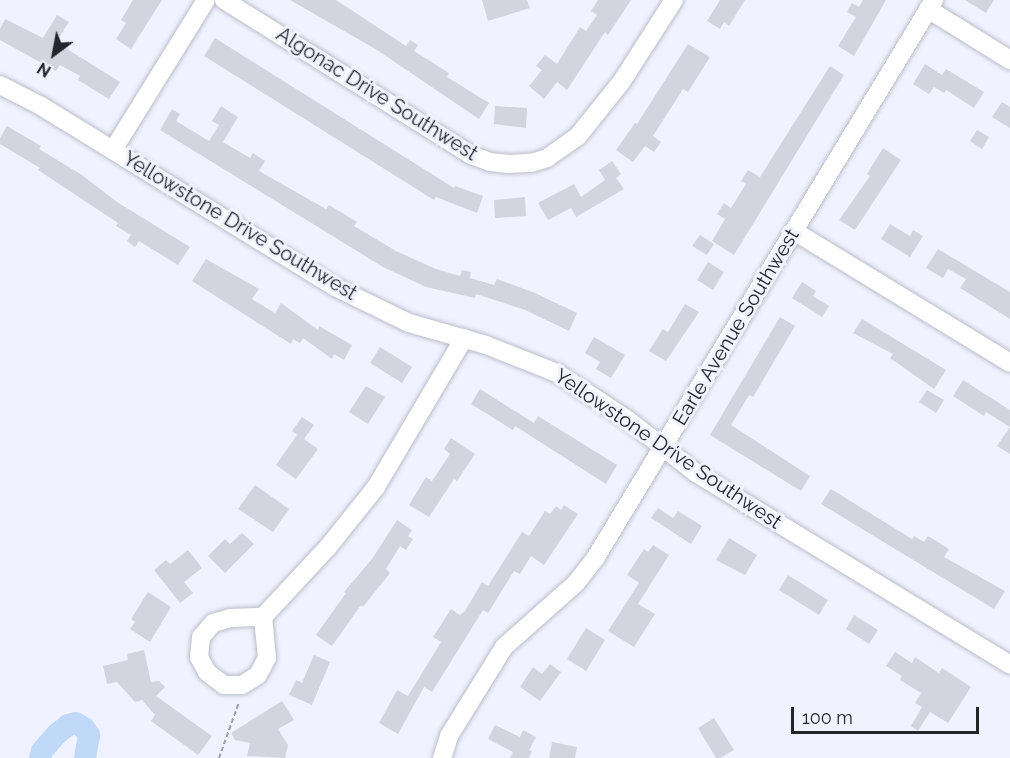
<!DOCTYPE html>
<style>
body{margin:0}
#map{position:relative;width:1010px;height:758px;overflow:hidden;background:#f0f3ff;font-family:Raleway,sans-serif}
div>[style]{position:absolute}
.river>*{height:22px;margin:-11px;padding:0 11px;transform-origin:11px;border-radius:11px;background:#c1d9f8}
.building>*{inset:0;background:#d2d4e0}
.path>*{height:2px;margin-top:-1px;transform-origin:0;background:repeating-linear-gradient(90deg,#9c9ea7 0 4.5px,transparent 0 7.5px)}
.roads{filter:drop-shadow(0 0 2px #bbbdc9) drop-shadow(0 0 2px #bbbdc9)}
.minor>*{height:18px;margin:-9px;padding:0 9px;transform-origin:9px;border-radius:9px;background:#fff}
span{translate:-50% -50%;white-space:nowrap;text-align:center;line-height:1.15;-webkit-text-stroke:6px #f0f3ff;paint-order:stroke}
.street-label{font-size:20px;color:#24252a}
.north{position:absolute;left:24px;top:24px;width:60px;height:60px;-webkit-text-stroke:4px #f0f3ff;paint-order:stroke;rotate:212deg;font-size:16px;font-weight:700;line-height:24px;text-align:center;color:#24252a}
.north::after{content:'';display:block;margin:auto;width:21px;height:27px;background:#24252a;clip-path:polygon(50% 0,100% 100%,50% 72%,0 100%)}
.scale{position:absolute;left:791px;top:707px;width:188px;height:27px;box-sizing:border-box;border:3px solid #24252a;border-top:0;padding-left:8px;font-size:18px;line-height:21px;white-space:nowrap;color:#24252a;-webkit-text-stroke:4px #f0f3ff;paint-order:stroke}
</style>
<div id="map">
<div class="river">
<div style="left:40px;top:758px;width:7px;rotate:-74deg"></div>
<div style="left:42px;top:751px;width:23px;rotate:-49deg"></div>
<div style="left:57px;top:734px;width:14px;rotate:-39deg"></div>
<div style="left:68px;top:725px;width:8px;rotate:-14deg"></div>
<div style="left:76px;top:723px;width:9px;rotate:32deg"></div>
<div style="left:84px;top:728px;width:9px;rotate:54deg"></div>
<div style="left:89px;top:735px;width:23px;rotate:100deg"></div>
</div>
<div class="building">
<div style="clip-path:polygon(133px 0,162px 0,131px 49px,116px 39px,126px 23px,121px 20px)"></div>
<div style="clip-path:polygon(290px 0,336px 0,406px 46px,410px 40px,418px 45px,414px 51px,449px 73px,447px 77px,489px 103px,479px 119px,377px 50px)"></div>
<div style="clip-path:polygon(482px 0,527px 0,530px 8px,488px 21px)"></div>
<div style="clip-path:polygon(598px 0,631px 0,608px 35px,605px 32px,567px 90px,557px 82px,544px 99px,529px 86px,542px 70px,536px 66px,545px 55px,557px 64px,580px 27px,586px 31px,597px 15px,591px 11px)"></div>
<div style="clip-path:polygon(720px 0,745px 0,729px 26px,724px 22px,720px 29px,707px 21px)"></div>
<div style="clip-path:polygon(863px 0,886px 0,854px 56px,838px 46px,856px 17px,847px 12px,852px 3px,859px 7px)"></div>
<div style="clip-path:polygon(965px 0,994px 0,986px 13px)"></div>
<div style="clip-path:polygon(57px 15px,69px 22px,56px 42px,120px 82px,109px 99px,78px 80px,80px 76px,60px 65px,56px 71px,0 40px,0 29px,5px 19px,43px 38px)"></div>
<div style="clip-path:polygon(215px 38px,454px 188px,455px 186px,483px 196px,477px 213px,436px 197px,434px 200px,204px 56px)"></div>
<div style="clip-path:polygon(688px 44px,710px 57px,688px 92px,683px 89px,653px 136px,661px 142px,654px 152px,645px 146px,633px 162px,616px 150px,635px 123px,637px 124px)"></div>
<div style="clip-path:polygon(925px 64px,942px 75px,946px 69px,984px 92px,974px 108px,946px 90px,944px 93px,934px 87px,929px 94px,913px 84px)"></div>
<div style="clip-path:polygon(830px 66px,844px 75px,734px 255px,712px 241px,725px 219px,717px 214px,724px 203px,731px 208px,746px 184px,741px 181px,748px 170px,760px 177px)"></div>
<div style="clip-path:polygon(1002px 102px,1010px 107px,1010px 128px,992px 117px)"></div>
<div style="clip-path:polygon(221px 106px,238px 117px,223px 142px,250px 158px,253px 153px,265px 161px,259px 171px,326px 209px,329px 205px,357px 222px,354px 226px,396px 251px,436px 269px,460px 276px,462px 270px,471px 272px,470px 278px,494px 285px,497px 279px,535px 293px,577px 313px,569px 331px,525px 310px,476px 294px,475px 298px,426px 287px,383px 267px,160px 130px,172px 109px,180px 114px,176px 121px,209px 141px,219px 125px,212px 121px)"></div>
<div style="clip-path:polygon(495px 106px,527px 108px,526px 128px,494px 124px)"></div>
<div style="clip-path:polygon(7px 126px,41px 146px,39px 149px,82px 175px,117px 202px,190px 247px,178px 265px,139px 241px,135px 247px,127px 241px,131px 235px,116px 226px,118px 223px,38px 170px,40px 168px,0 144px,0 138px)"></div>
<div style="clip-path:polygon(977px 130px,989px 137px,982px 149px,970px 141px)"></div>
<div style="clip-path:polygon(883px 148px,901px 160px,855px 230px,839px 220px,870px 176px,867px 174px)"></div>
<div style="clip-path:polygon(612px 161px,621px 174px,616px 178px,624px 189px,576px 217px,571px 208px,548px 220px,538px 203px,574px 184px,581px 197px,605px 180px,599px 170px)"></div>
<div style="clip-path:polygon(525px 197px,526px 216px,495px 218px,494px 200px)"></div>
<div style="clip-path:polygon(890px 224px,910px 236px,913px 230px,923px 236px,910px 257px,881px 239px)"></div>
<div style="clip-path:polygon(700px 235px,714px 244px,707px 255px,692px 246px)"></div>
<div style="clip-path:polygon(938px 249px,1010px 292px,1010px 319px,960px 288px,966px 279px,948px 269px,943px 278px,926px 268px)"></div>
<div style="clip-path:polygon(206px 259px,259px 289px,252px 299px,275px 313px,281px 303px,318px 330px,319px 326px,352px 345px,344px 360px,334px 354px,332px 359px,303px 338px,300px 343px,293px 339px,291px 344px,192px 281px)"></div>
<div style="clip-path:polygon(708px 262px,724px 272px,713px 290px,697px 280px)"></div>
<div style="clip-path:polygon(802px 282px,816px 291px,813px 296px,829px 306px,822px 317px,792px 298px)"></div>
<div style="clip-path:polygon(685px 304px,699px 312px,666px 361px,649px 351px,663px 329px,668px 332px)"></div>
<div style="clip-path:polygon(780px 317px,795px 326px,753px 397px,749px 395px,731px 425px,810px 476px,801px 491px,710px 435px)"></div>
<div style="clip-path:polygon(862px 319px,946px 370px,934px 389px,890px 358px,893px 354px,853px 333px)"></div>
<div style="clip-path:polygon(594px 337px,625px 355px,611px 378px,596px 369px,600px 362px,585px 353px)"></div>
<div style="clip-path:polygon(380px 347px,412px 367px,402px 383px,370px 363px)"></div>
<div style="clip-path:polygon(963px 380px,1010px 410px,1010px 454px,997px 446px,1010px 427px,986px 412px,984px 416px,953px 396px)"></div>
<div style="clip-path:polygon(366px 386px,385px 397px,368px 424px,349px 412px)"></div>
<div style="clip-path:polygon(480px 389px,534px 423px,538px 416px,617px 465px,606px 484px,515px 426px,513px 430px,471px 404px)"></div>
<div style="clip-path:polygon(927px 390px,944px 400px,936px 413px,919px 402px)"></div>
<div style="clip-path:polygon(302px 417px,314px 425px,304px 439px,318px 449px,296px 479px,276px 465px,297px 435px,292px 431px)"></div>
<div style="clip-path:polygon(451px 438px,475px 454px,457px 481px,454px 479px,429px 517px,409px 505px,426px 477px,432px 481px,450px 454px,444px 449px)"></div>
<div style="clip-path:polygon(255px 485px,289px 509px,273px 532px,238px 509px)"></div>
<div style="clip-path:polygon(831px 489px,912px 539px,914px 536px,924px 542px,928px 536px,949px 549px,944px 557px,1005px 591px,994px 609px,821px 504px)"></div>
<div style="clip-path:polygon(564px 505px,578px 514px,544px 565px,531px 556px,520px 574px,514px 571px,488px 613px,483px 610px,432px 692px,424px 687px,398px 734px,379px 723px,397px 690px,408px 696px,441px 642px,433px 637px,451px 609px,460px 615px,465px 611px,482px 582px,488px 586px,522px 532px,529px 536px,545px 511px,550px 514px,556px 506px,561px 510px)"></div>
<div style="clip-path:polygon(658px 508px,673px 518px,678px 511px,702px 526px,691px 544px,651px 518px)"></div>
<div style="clip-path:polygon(397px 520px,412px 530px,408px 536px,413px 539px,406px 550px,400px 546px,386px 569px,390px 573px,363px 607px,361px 605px,332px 646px,316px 635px,346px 593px,344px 592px,372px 559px)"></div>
<div style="clip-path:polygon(242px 533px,254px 544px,225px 573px,208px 556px,225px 539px,230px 544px)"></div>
<div style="clip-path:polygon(729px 538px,757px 555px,745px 575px,716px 560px)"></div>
<div style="clip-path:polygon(653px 545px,669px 555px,638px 604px,655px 614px,634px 647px,608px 631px,639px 583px,627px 575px,644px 549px,648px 552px)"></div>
<div style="clip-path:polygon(188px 550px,202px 568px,184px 582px,193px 593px,180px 603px,154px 570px,166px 560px,170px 564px)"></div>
<div style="clip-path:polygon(788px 575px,828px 600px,819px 615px,779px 590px)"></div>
<div style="clip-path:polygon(148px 592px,171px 607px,150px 642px,130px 629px,135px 622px,131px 619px)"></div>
<div style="clip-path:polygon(854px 615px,878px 630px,869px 644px,846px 629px)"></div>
<div style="clip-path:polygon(586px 628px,605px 640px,586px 671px,567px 659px)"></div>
<div style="clip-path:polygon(144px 650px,151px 682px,159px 681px,165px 687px,156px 696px,212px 736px,198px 755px,151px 721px,155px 715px,142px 700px,135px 702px,117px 682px,107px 684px,103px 666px,128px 660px,127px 654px)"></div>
<div style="clip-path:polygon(895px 652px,912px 663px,915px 657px,939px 673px,942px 668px,971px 687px,948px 723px,930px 712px,918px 731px,911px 726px,922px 707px,915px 703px,921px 693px,900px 680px,902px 676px,886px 666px)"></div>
<div style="clip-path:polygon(314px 655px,330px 662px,312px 705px,289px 695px,296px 680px,302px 683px)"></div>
<div style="clip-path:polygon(550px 664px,561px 672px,540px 701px,520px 687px,533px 667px,542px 674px)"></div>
<div style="clip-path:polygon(282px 701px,294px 720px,278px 729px,288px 745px,285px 758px,247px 756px,250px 743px,235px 740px,231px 733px)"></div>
<div style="clip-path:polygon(714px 718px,734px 750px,720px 758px,716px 758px,698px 728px)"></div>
<div style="clip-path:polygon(495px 725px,520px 737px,523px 730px,536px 737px,529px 750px,532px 751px,529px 758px,510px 758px,513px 752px,488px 739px)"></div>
<div style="clip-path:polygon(552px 742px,577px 747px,575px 758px,549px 758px)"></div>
</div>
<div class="path">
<div style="left:219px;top:758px;width:59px;rotate:-70.3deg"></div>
</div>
<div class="roads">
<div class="minor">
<div style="left:224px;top:0;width:292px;rotate:32.1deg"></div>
<div style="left:471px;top:155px;width:20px;rotate:20deg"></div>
<div style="left:490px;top:162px;width:19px;rotate:6deg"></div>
<div style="left:509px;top:164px;width:22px;rotate:-3deg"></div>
<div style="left:531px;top:163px;width:17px;rotate:-17deg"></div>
<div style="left:547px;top:158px;width:38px;rotate:-35deg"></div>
<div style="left:578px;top:136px;width:70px;rotate:-51.3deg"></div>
<div style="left:622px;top:81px;width:96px;rotate:-57.3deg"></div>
<div style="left:928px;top:9px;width:97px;rotate:31.9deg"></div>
<div style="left:0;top:85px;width:46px;rotate:27.1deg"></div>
<div style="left:41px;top:106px;width:345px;rotate:31.6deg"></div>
<div style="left:335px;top:287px;width:82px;rotate:25.9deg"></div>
<div style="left:409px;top:323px;width:80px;rotate:15.9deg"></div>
<div style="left:486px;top:345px;width:76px;rotate:21.5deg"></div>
<div style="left:557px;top:373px;width:85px;rotate:33.5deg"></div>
<div style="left:628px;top:420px;width:86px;rotate:37.9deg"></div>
<div style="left:696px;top:473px;width:368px;rotate:31.4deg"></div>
<div style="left:113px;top:150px;width:176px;rotate:-58.2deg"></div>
<div style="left:794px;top:231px;width:253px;rotate:31.4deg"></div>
<div style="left:263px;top:617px;width:41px;rotate:84.4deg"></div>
<div style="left:267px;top:658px;width:19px;rotate:118deg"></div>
<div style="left:258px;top:675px;width:19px;rotate:148deg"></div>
<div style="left:242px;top:685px;width:18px;rotate:180deg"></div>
<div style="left:224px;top:685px;width:21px;rotate:-143deg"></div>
<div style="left:207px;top:672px;width:17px;rotate:-118deg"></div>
<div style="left:199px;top:657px;width:20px;rotate:-84deg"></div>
<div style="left:201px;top:637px;width:18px;rotate:-49deg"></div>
<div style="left:213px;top:623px;width:18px;rotate:-16deg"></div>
<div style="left:230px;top:618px;width:33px;rotate:-2deg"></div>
<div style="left:263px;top:617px;width:96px;rotate:-47.1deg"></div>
<div style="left:328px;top:547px;width:77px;rotate:-51.3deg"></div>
<div style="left:376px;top:487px;width:173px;rotate:-59.4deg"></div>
<div style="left:442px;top:758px;width:23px;rotate:-72deg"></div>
<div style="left:449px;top:736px;width:105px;rotate:-58.3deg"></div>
<div style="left:504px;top:647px;width:96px;rotate:-41.6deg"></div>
<div style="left:576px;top:583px;width:33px;rotate:-52deg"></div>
<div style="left:596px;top:557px;width:652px;rotate:-58.75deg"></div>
</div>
</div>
<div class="street-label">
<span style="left:377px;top:94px;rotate:32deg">Algonac Drive Southwest</span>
<span style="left:240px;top:226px;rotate:31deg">Yellowstone Drive Southwest</span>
<span style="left:736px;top:327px;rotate:-59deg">Earle Avenue Southwest</span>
<span style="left:668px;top:449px;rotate:34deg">Yellowstone Drive Southwest</span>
</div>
<div class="north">N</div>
<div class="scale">100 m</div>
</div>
